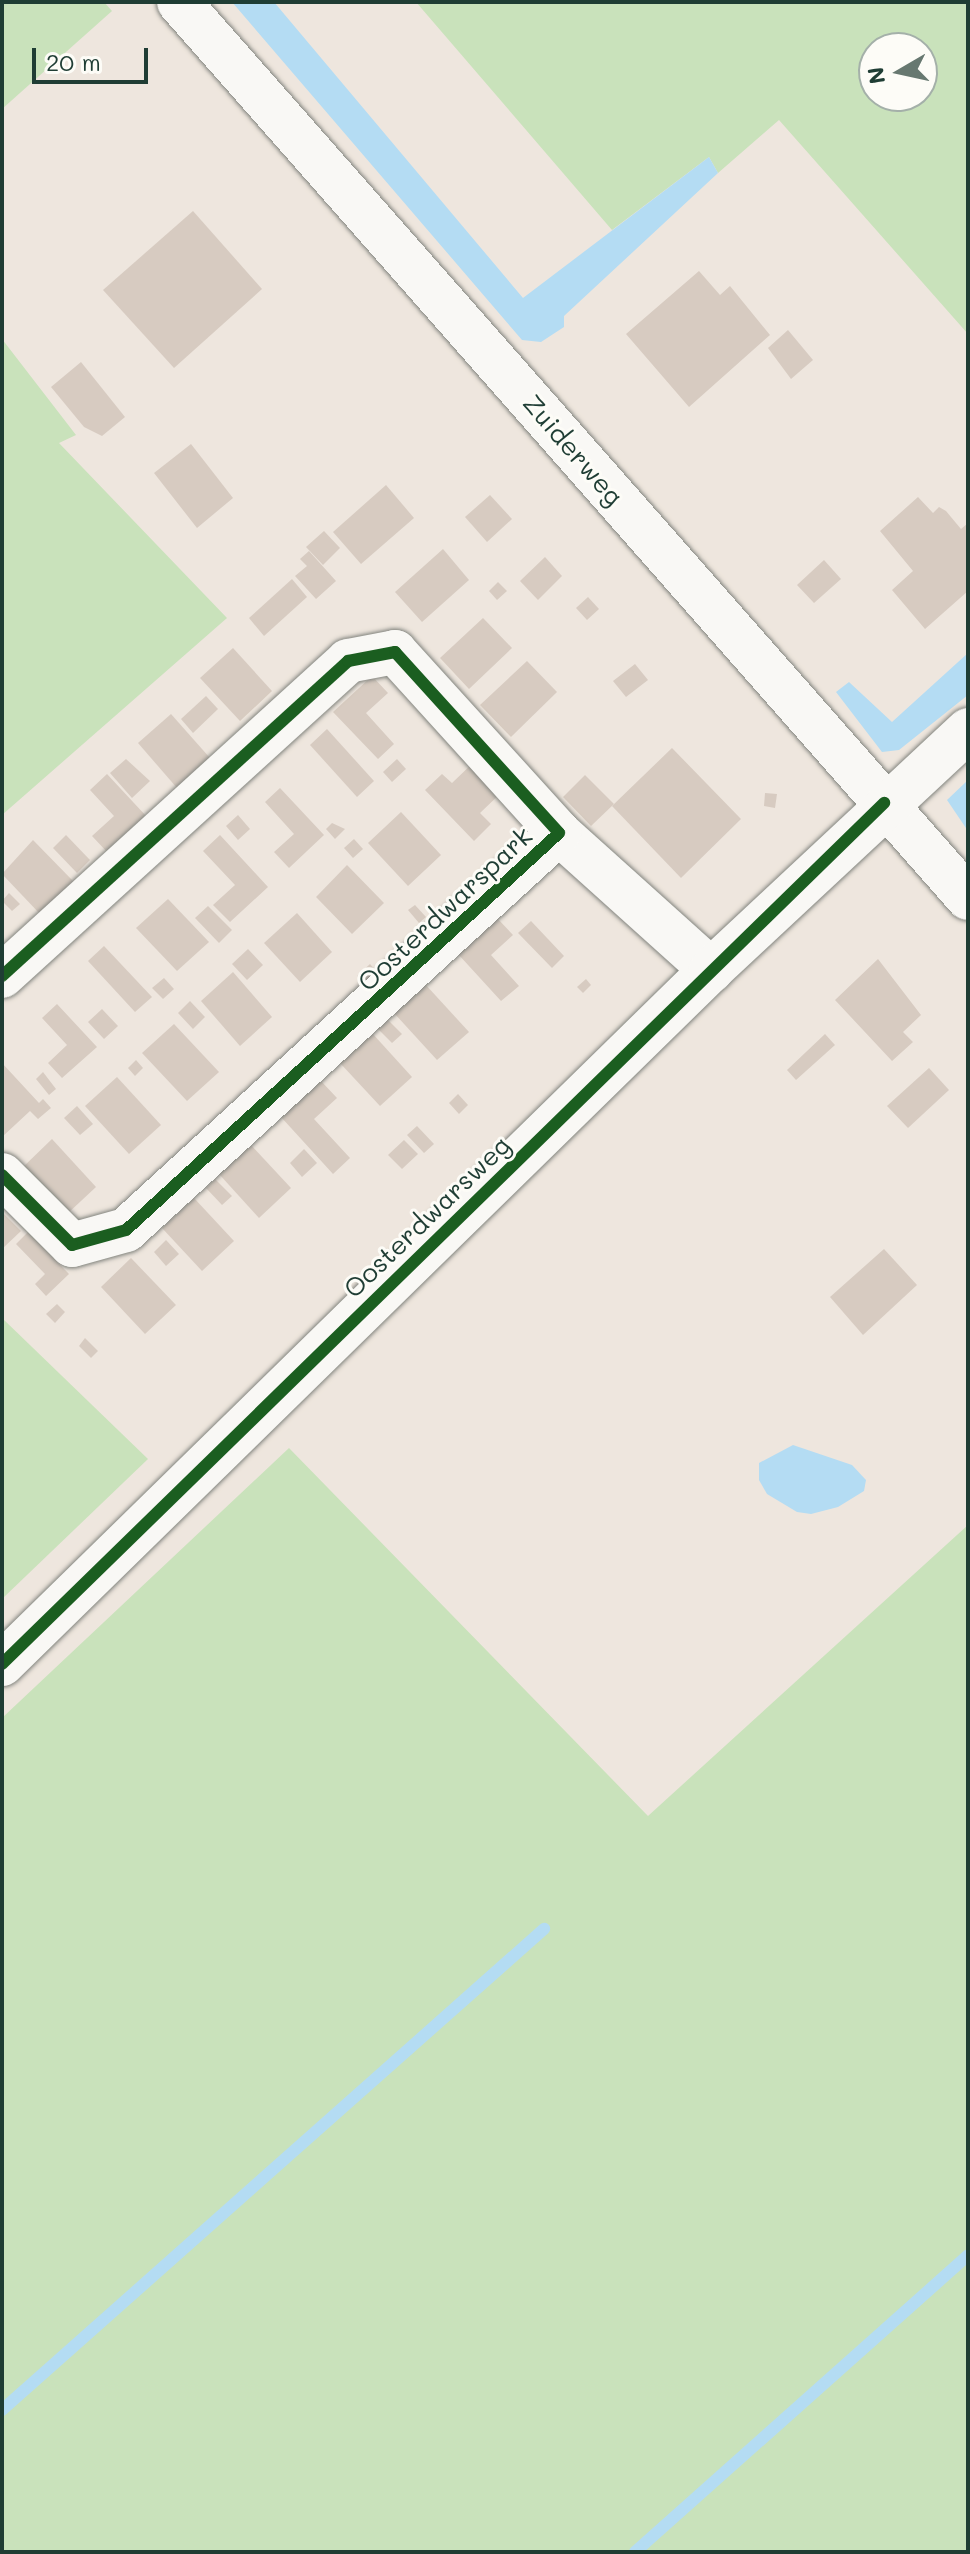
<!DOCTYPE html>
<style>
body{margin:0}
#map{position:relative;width:970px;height:2554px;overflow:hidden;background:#eee6de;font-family:Mali,sans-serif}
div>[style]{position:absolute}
.green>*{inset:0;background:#c9e2bb}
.water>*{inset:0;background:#b4dcf3}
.stream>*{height:12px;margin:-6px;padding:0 6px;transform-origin:6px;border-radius:6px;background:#b4dcf3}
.building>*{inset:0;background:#d7cbc1}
.roads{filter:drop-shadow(0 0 2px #82847e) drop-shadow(0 0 2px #82847e)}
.minor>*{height:44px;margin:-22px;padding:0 22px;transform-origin:22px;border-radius:22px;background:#f9f8f5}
.cycleway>*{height:12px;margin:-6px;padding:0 6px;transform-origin:6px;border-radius:6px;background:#1b5e20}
span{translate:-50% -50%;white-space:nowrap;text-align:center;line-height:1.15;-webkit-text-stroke:6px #fdfcf7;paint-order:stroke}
.street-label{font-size:26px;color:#1f3d34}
.frame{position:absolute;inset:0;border:4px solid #1f3d34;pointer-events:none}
.north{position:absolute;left:858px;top:32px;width:80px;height:80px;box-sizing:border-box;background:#fdfcf7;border:2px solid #a4b0a9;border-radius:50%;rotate:261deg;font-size:22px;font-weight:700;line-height:32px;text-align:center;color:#1f3d34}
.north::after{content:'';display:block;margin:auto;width:28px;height:36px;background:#677870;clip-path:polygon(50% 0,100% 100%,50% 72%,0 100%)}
.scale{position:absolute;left:32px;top:48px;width:116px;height:36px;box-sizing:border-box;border:4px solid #1f3d34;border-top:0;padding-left:10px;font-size:24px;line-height:28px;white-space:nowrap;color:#1f3d34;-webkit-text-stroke:6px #fdfcf7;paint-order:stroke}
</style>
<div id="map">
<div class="green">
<div style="clip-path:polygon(2px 2px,104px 2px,112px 11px,2px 109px)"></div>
<div style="clip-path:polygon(evenodd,416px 2px,968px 2px,968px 334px,779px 120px,718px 173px,709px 157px,612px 230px,416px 2px,874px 48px,922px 48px,922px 96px,874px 96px,874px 48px)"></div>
<div style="clip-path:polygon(2px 339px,76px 435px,59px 443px,227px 618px,2px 815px)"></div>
<div style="clip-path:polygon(2px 1318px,148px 1459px,2px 1599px)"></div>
<div style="clip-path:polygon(289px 1448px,648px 1816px,968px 1525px,968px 2552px,2px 2552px,2px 1718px)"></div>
</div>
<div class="water">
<div style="clip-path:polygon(232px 2px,274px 2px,523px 298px,709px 157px,718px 173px,564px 316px,564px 327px,541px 342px,522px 340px)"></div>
<div style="clip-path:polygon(968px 653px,968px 695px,899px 750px,882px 752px,836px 692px,849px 682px,892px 722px)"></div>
<div style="clip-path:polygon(968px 780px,968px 831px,947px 800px)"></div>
<div style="clip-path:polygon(793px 1445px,852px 1465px,866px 1480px,864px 1491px,838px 1507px,811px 1514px,797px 1512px,767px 1494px,759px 1480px,759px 1463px)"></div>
</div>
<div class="stream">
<div style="left:2px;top:2410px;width:725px;rotate:-41.59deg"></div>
<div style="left:635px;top:2552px;width:446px;rotate:-41.7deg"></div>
</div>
<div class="building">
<div style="clip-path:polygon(193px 211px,262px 289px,174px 368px,103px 290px)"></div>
<div style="clip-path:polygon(699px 271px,720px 295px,730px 286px,770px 335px,689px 407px,626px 334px)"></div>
<div style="clip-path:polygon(788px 330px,813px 360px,791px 379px,768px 348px)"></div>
<div style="clip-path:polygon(81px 362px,125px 417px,102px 436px,84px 427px,51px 387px)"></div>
<div style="clip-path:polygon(191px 444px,233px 498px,197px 528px,154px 473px)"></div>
<div style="clip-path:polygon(386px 485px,414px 518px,361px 564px,333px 532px)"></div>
<div style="clip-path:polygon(490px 495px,512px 519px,487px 542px,465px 517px)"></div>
<div style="clip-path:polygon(918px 497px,933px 513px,939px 507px,946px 511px,961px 529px,968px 523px,968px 591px,925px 629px,892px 590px,913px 571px,880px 531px)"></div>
<div style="clip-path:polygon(324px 531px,340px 548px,323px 565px,306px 547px)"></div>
<div style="clip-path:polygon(443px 549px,469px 580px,422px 622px,395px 592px)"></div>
<div style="clip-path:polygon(309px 551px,336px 581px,316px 599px,295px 576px,307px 566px,300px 559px)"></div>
<div style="clip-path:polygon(545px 557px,562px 576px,538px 600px,520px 581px)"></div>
<div style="clip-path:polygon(824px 560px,841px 579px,814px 603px,797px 585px)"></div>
<div style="clip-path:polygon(292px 579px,307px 597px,264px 636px,249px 618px)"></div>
<div style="clip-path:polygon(498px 582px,507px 591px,497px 600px,489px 591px)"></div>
<div style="clip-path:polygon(588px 597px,599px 609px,587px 620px,576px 608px)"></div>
<div style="clip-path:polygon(483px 618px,512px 648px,469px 689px,440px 658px)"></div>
<div style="clip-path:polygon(233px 648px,272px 691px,240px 721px,200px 678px)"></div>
<div style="clip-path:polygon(527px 661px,557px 692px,511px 737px,480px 705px)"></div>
<div style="clip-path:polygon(635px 664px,648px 680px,626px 697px,613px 681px)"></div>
<div style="clip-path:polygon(372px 676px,388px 693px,366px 713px,394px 744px,378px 759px,333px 712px)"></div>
<div style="clip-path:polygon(206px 696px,218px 709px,193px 733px,181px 719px)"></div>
<div style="clip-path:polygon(171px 714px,210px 758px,177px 788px,138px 743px)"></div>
<div style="clip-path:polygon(327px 729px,374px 781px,357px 797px,310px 745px)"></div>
<div style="clip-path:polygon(672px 748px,741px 819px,681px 878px,612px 806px)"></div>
<div style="clip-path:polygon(126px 759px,150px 781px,132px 798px,110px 773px)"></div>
<div style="clip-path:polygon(397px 759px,406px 769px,392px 782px,383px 772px)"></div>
<div style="clip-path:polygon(475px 761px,503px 791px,480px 813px,491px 824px,474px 841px,425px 790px,442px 774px,452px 783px)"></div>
<div style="clip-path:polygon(107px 774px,147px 817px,108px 853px,92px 836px,114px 816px,90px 790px)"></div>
<div style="clip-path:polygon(585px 775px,614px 804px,591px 826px,563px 797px)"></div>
<div style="clip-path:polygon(280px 788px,324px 835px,289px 868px,274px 852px,294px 834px,265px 802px)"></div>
<div style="clip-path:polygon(765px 793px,777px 794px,775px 808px,764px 806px)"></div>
<div style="clip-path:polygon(401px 812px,441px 855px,408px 886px,368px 843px)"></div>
<div style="clip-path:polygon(238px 815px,250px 829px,238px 840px,226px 826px)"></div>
<div style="clip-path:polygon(332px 823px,345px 829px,335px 839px,326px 829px)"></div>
<div style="clip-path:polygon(66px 835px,90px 860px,77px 873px,53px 848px)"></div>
<div style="clip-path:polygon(220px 835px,268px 887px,230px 922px,213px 905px,235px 885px,203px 851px)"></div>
<div style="clip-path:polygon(354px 839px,363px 849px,353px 858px,344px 848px)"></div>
<div style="clip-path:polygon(33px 840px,74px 882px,40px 914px,2px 874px)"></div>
<div style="clip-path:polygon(347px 865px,384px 903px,352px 934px,316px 897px)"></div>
<div style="clip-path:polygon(9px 893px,20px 904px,12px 911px,2px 901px)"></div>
<div style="clip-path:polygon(168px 899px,209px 942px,177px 971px,136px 928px)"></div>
<div style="clip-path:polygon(415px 905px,426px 917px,419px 923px,408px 910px)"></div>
<div style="clip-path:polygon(208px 906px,232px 930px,219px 943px,195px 918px)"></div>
<div style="clip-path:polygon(297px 913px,332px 952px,300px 982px,264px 943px)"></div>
<div style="clip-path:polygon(497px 918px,513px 935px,491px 955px,519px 986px,501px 1001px,458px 954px)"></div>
<div style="clip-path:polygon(531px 921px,564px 956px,552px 968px,518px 933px)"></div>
<div style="clip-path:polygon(104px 946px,152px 997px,135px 1012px,88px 961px)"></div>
<div style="clip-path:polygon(248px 949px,263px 965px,247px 980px,232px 964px)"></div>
<div style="clip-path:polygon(878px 959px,921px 1015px,903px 1032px,913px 1042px,892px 1061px,835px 1000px)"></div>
<div style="clip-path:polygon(370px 964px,377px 972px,365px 984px,357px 976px)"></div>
<div style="clip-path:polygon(233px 972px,272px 1017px,240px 1046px,201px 1001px)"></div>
<div style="clip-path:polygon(164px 978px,174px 989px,163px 999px,152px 988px)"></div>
<div style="clip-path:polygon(586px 979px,591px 985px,583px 993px,577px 987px)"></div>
<div style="clip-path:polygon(425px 984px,469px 1032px,437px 1060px,394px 1013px)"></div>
<div style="clip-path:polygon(190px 1001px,205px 1017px,193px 1029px,178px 1013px)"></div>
<div style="clip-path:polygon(57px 1004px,97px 1047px,62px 1078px,48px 1063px,67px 1045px,42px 1018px)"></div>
<div style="clip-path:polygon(102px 1009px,118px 1026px,104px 1039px,88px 1022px)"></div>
<div style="clip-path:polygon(388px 1020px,402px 1034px,392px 1043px,378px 1029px)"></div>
<div style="clip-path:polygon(174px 1024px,219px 1072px,187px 1101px,142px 1053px)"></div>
<div style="clip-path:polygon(372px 1033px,412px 1077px,380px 1106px,340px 1063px)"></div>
<div style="clip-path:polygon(825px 1034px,835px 1045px,796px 1080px,787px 1070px)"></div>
<div style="clip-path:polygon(136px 1060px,143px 1068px,135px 1076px,128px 1068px)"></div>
<div style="clip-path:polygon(2px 1063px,39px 1103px,43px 1099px,51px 1108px,38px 1119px,30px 1111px,2px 1137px)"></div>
<div style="clip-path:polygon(929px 1068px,949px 1090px,908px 1128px,887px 1106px)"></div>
<div style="clip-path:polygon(43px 1072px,56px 1089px,49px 1095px,36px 1079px)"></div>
<div style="clip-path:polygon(117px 1077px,161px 1125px,129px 1154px,85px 1106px)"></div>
<div style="clip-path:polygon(321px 1081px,337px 1098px,314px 1119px,350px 1158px,333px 1174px,281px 1117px)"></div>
<div style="clip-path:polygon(458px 1094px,468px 1105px,459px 1114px,449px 1103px)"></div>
<div style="clip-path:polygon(77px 1106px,93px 1124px,80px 1135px,64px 1118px)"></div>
<div style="clip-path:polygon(417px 1126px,434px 1144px,424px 1153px,407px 1135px)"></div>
<div style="clip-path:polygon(52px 1139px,96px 1187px,66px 1215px,22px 1168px)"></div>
<div style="clip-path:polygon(404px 1140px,418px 1154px,402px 1169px,388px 1155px)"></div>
<div style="clip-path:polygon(251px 1145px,291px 1188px,259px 1218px,219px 1174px)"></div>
<div style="clip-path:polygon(304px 1149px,317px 1163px,302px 1177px,290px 1163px)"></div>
<div style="clip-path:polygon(215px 1179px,232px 1196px,222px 1205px,206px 1188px)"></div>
<div style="clip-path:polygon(194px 1198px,234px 1241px,202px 1271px,162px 1228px)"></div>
<div style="clip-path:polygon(2px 1212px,21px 1231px,2px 1249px)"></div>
<div style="clip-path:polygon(28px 1232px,69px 1274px,46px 1296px,35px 1284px,45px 1274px,16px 1244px)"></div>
<div style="clip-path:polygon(166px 1240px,179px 1254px,166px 1266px,154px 1252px)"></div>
<div style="clip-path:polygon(884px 1249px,917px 1285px,863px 1335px,830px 1297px)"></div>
<div style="clip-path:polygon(131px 1258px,176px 1305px,145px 1334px,101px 1287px)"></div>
<div style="clip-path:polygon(57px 1304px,65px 1312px,55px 1323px,46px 1314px)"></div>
<div style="clip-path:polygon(85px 1338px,98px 1351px,91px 1358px,79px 1346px)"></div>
</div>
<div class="roads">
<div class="minor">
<div style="left:179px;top:2px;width:1194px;rotate:48.63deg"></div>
<div style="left:559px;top:833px;width:205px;rotate:42deg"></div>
<div style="left:2px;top:976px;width:468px;rotate:-42.3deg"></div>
<div style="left:348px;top:661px;width:48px;rotate:-10.8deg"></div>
<div style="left:395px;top:652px;width:244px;rotate:47.8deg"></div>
<div style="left:559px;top:833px;width:587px;rotate:137.48deg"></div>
<div style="left:126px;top:1230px;width:56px;rotate:164.5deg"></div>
<div style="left:72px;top:1245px;width:99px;rotate:-135deg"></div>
<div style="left:2px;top:1664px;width:992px;rotate:-44.39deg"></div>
<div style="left:711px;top:970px;width:352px;rotate:-43deg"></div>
</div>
</div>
<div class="cycleway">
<div style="left:2px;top:976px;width:468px;rotate:-42.3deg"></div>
<div style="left:348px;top:661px;width:48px;rotate:-10.8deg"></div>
<div style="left:395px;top:652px;width:244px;rotate:47.8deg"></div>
<div style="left:559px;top:833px;width:587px;rotate:137.48deg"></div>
<div style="left:126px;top:1230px;width:56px;rotate:164.5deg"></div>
<div style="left:72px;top:1245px;width:99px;rotate:-135deg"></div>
<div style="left:2px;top:1664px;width:1233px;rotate:-44.31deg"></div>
</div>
<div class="street-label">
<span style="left:573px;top:450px;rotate:49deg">Zuiderweg</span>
<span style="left:445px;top:909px;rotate:-43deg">Oosterdwarspark</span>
<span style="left:427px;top:1217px;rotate:-44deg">Oosterdwarsweg</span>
</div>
<div class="frame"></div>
<div class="north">N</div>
<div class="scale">20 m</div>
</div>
